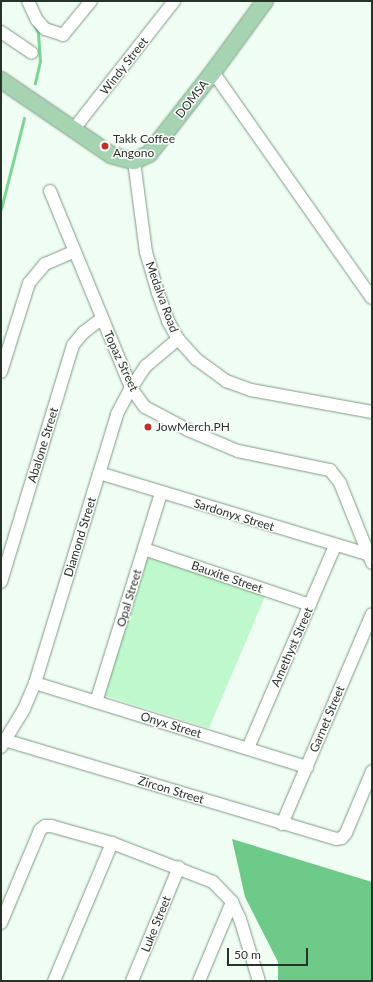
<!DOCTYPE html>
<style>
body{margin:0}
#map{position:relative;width:373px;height:982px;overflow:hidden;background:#f0fdf3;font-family:Lato,sans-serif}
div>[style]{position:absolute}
.green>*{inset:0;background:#bff8cc}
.forest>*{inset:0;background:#6dca88}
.stream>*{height:3px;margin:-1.5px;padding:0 1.5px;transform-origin:1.5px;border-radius:1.5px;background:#79d694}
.roads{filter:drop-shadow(0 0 1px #7c9b83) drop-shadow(0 0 1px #7c9b83)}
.minor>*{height:12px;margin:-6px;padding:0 6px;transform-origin:6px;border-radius:6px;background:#fff}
.major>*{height:16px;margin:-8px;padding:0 8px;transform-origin:8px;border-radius:8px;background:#a6d4b3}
.dots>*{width:11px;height:11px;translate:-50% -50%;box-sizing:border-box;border:2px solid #fff;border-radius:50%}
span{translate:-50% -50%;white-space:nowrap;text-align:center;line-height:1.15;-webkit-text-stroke:3px #fff;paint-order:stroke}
.street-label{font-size:12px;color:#273329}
.poi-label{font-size:12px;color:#273329}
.left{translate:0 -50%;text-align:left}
.frame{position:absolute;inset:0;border:2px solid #273329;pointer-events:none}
.scale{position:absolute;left:227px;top:948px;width:81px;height:18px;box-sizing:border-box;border:2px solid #273329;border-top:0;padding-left:5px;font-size:12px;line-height:14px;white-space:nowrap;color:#273329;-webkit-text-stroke:3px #fff;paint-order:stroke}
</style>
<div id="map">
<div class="green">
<div style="clip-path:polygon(145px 554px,266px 594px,209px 728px,103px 695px)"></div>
</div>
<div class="forest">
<div style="clip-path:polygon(232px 839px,372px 882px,372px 981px,278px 981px,278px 962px,245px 897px)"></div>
</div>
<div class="stream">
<div style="left:33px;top:23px;width:11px;rotate:63deg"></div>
<div style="left:38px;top:33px;width:28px;rotate:86deg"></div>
<div style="left:40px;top:61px;width:23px;rotate:103deg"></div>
<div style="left:1px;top:209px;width:94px;rotate:-75.8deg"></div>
</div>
<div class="roads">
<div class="minor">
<div style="left:28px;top:1px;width:21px;rotate:65deg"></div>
<div style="left:37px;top:20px;width:12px;rotate:48deg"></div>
<div style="left:45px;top:29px;width:19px;rotate:18deg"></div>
<div style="left:63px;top:35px;width:44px;rotate:-50.5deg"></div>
<div style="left:1px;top:32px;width:37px;rotate:34deg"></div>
<div style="left:213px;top:72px;width:276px;rotate:54.9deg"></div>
<div style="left:73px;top:130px;width:164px;rotate:-51.9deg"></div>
<div style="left:134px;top:161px;width:92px;rotate:82.5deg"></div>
<div style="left:146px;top:252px;width:43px;rotate:73.7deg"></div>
<div style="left:158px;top:293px;width:30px;rotate:70deg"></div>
<div style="left:168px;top:321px;width:21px;rotate:61deg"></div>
<div style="left:178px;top:339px;width:27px;rotate:48deg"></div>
<div style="left:196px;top:359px;width:37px;rotate:36deg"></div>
<div style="left:226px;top:381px;width:27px;rotate:20deg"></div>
<div style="left:251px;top:390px;width:123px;rotate:10.3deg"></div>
<div style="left:50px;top:191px;width:213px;rotate:67.6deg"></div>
<div style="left:131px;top:388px;width:24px;rotate:54deg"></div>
<div style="left:145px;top:407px;width:49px;rotate:28.1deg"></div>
<div style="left:188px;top:430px;width:54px;rotate:22.8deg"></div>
<div style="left:238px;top:451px;width:94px;rotate:11.7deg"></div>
<div style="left:330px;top:470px;width:16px;rotate:52deg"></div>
<div style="left:340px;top:483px;width:86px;rotate:68.2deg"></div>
<div style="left:1px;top:372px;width:93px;rotate:-72.5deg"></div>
<div style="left:29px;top:283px;width:25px;rotate:-50deg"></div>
<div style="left:45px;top:264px;width:30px;rotate:-23deg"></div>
<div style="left:99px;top:473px;width:281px;rotate:16.8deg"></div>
<div style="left:144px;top:549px;width:175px;rotate:18.6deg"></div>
<div style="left:1px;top:582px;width:248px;rotate:-73.1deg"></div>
<div style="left:73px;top:345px;width:17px;rotate:-50deg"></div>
<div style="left:84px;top:332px;width:21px;rotate:-37deg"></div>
<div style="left:35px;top:683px;width:285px;rotate:17.2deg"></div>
<div style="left:96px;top:702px;width:219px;rotate:-72.7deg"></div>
<div style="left:1px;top:739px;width:350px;rotate:16.6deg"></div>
<div style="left:336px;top:839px;width:6px;rotate:-9deg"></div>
<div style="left:342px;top:838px;width:6px;rotate:-51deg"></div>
<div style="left:346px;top:833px;width:67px;rotate:-67.2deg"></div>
<div style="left:1px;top:747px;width:44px;rotate:-58.8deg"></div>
<div style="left:24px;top:709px;width:28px;rotate:-67deg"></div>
<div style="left:35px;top:683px;width:281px;rotate:-73deg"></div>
<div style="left:117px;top:414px;width:30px;rotate:-62deg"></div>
<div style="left:131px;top:388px;width:27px;rotate:-56deg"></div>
<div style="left:146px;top:366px;width:42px;rotate:-40.2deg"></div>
<div style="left:248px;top:748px;width:220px;rotate:-66.7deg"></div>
<div style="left:282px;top:824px;width:228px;rotate:-66.8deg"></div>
<div style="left:1px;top:923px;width:101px;rotate:-67.2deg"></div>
<div style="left:40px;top:830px;width:6px;rotate:-39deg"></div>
<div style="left:45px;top:826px;width:6px"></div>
<div style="left:51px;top:826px;width:63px;rotate:15.6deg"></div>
<div style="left:112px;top:843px;width:108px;rotate:21.1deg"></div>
<div style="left:213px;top:882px;width:28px;rotate:46deg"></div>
<div style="left:232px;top:902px;width:19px;rotate:65deg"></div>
<div style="left:240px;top:919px;width:65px;rotate:73deg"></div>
<div style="left:54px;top:981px;width:150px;rotate:-67.2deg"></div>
<div style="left:132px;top:981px;width:123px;rotate:-67.6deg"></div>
<div style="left:199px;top:981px;width:86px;rotate:-67.3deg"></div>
</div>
<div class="major">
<div style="left:1px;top:80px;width:133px;rotate:34.3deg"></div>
<div style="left:111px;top:155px;width:24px;rotate:15deg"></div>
<div style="left:134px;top:161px;width:17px;rotate:-25deg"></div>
<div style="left:149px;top:154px;width:104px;rotate:-52deg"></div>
<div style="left:213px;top:72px;width:88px;rotate:-53.8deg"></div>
</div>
</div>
<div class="dots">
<div style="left:105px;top:146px;background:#bf312b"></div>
<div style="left:148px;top:427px;background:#bf312b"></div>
</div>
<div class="street-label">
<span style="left:124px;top:66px;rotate:-52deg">Windy Street</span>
<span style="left:192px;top:99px;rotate:-52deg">DOMSA</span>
<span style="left:162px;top:297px;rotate:70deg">Medalva Road</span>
<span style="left:121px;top:361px;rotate:65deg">Topaz Street</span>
<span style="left:43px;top:445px;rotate:-73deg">Abalone Street</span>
<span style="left:234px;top:515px;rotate:17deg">Sardonyx Street</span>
<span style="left:80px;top:537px;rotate:-73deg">Diamond Street</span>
<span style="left:227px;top:577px;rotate:19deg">Bauxite Street</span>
<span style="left:129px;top:598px;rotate:-73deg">Opal Street</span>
<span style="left:292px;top:647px;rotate:-66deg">Amethyst Street</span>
<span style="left:327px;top:719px;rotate:-67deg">Garnet Street</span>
<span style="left:171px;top:725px;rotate:17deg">Onyx Street</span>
<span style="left:171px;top:790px;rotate:17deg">Zircon Street</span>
<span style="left:156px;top:924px;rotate:-68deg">Luke Street</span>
</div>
<div class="poi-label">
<span class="left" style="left:113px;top:146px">Takk Coffee<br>Angono</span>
<span class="left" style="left:156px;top:427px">JowMerch.PH</span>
</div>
<div class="frame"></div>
<div class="scale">50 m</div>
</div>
